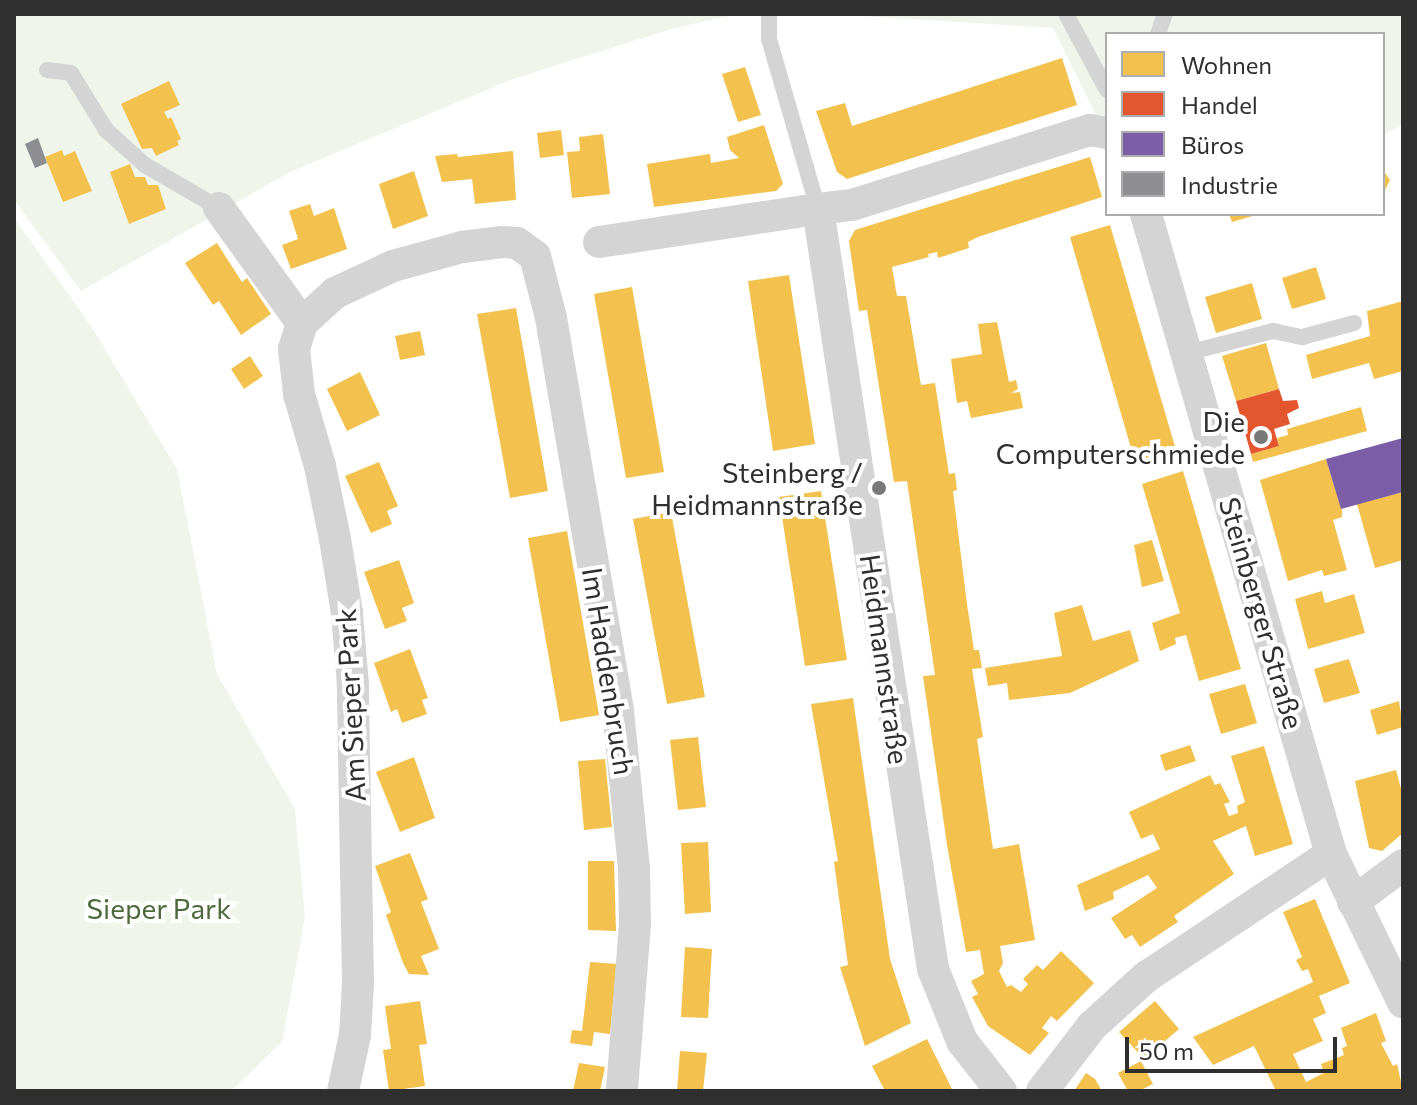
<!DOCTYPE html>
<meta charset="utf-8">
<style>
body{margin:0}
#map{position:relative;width:1417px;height:1105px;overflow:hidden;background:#fff;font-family:Commissioner,sans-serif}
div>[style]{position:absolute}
.green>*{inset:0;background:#f0f5ec}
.homes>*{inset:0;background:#f2c14e}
.shops>*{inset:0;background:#e4572e}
.offices>*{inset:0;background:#7b5ea7}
.industry>*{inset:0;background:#8d8d92}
.service>*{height:16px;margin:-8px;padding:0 8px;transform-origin:8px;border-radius:8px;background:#d4d4d4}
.minor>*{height:32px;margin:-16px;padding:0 16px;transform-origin:16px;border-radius:16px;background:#d4d4d4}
.dots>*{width:22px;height:22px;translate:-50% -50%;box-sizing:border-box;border:4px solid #fff;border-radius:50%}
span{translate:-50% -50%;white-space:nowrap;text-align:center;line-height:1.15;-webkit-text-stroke:8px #fff;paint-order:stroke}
.poi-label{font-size:28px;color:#2f2f2f}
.right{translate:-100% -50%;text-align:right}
.street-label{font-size:28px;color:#2f2f2f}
.park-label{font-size:28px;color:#4e6a3d}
.frame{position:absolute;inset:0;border:16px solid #2f2f2f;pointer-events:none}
.legend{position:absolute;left:1105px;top:32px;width:280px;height:184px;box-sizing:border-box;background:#fff;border:2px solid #acacac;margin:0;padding:10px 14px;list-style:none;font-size:24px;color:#2f2f2f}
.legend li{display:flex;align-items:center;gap:16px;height:40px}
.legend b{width:40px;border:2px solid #acacac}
.scale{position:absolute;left:1125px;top:1037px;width:212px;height:36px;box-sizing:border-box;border:4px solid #2f2f2f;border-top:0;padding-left:10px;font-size:24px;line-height:28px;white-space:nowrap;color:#2f2f2f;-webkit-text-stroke:6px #fff;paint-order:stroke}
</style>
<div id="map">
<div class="green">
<div style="clip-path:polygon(14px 14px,738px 14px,675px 28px,513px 79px,290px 172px,81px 291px,14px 200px)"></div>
<div style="clip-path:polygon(828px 14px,1403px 14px,1403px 124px,1383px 135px,1383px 34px,1107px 34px,1107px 118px,1096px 115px,1053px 28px)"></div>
<div style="clip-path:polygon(14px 218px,91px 326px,177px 469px,217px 674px,295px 809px,305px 917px,282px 1042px,231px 1091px,14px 1091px)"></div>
</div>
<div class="homes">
<div style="clip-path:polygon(1062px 58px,1077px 105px,847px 179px,837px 172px,816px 111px,845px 103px,852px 126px)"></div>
<div style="clip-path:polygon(745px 67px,761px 115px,738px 122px,722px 74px)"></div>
<div style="clip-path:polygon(169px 81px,180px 105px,164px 112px,168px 119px,171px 117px,181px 139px,177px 141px,179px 145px,156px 156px,152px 148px,142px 149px,121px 104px)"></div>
<div style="clip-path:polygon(764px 125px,783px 184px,776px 191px,654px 207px,647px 164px,710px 154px,711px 163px,739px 158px,730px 150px,727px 137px)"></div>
<div style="clip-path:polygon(561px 130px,564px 155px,540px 158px,537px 133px)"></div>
<div style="clip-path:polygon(603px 134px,610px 194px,572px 198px,567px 152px,580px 151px,579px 137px)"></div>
<div style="clip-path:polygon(62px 150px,64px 156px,75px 151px,92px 191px,63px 202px,45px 157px)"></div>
<div style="clip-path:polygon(513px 151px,516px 200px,475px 204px,472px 179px,442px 182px,435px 156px,457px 154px,458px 157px)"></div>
<div style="clip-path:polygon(1090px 157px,1102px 197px,978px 237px,968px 242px,969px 248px,938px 258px,937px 252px,928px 254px,929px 257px,892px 267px,897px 296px,906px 296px,921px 385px,935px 383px,949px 474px,955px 473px,957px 490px,953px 491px,967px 604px,974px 650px,979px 650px,982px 668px,972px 669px,983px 737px,977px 739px,993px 849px,1019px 844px,1035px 940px,1000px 946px,1003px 963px,999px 971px,1007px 987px,1011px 985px,1021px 992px,1028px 984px,1023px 979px,1037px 965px,1043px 970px,1061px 951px,1094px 983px,1057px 1021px,1051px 1016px,1042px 1028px,1049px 1033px,1030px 1055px,988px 1026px,972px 997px,978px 994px,971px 981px,984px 974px,980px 950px,966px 952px,947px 845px,923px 676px,935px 675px,907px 481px,894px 482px,867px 310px,859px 311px,849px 241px,855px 230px)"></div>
<div style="clip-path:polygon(130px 164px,135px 177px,145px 177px,148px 185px,158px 185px,166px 209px,129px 224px,110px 172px)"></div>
<div style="clip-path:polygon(1383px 170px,1390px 180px,1383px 194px)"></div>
<div style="clip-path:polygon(414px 171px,428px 216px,393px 229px,379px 184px)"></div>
<div style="clip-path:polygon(310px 204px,314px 216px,334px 208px,347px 249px,291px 269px,282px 245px,298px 239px,289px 211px)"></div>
<div style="clip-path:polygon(1229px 214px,1256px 214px,1256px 215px,1232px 222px)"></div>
<div style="clip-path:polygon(1110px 225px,1176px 450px,1135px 462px,1070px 237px)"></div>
<div style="clip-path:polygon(217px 243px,242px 282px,247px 278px,271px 314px,241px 335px,219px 301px,213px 305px,185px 263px)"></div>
<div style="clip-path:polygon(1316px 267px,1326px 299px,1292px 309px,1282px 278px)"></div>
<div style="clip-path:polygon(789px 275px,815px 444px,773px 451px,748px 281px)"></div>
<div style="clip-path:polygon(1252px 283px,1262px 319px,1216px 333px,1205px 297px)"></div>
<div style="clip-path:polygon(632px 287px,664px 472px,626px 478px,594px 294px)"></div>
<div style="clip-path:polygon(1403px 301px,1403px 371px,1374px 379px,1369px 363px,1312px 379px,1306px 355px,1370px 336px,1367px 311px)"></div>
<div style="clip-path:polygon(516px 308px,548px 491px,510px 498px,477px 314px)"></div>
<div style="clip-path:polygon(997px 322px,1009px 382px,1016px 380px,1018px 389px,1011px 393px,1020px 392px,1023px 408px,971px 418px,967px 401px,957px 403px,951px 359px,982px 354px,978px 324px)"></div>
<div style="clip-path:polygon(420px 331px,425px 355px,400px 360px,395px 336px)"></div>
<div style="clip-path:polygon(1266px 343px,1279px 389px,1236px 401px,1222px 356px)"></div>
<div style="clip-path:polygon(250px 356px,263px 376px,244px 389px,231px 369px)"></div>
<div style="clip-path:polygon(360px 372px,380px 415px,347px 431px,327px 389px)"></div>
<div style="clip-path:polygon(1361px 407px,1367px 431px,1253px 462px,1251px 454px,1279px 446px,1277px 438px,1288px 435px,1287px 429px)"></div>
<div style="clip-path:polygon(1326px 459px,1342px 511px,1342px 517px,1333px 520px,1347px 570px,1324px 576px,1322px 570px,1288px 581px,1260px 480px)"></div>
<div style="clip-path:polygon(379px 462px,398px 506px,387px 511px,392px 524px,371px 533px,345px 476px)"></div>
<div style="clip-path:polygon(1183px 471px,1241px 669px,1199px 681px,1186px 635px,1175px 638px,1176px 644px,1160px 651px,1152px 623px,1180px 613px,1142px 484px)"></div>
<div style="clip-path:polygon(821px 491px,847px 660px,805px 666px,779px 497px)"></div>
<div style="clip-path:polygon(1403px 492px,1403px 560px,1375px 568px,1357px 504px)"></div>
<div style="clip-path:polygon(671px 512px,705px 697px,667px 704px,633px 519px)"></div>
<div style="clip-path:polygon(567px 531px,599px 715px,560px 722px,528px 538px)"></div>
<div style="clip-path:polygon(1152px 540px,1164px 581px,1142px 587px,1134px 545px)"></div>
<div style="clip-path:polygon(399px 560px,414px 603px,402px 608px,407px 621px,385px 629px,364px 572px)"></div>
<div style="clip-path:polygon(1322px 591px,1325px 603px,1354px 594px,1365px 633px,1308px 649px,1295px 599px)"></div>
<div style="clip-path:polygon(1082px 605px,1093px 641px,1130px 630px,1139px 661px,1070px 693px,1009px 700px,1007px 683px,988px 686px,985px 668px,1062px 656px,1054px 613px)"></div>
<div style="clip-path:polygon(410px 649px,428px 698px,422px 700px,427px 714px,402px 723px,397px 709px,391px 712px,374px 663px)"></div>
<div style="clip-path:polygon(1349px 659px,1360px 693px,1324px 703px,1314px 669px)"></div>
<div style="clip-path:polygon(1245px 684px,1257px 723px,1221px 734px,1209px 694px)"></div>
<div style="clip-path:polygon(853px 698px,890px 959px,911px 1023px,865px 1046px,840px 967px,848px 965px,834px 862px,838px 861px,811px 704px)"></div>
<div style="clip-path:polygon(1399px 701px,1403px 727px,1377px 735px,1370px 710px)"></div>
<div style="clip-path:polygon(698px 737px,706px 807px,678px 810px,670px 740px)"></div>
<div style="clip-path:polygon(1190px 745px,1196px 761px,1165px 771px,1160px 755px)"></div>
<div style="clip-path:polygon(1264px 746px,1293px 844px,1255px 856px,1246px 826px,1213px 841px,1234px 874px,1174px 916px,1178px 922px,1140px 947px,1132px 935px,1125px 939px,1111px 918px,1157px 888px,1148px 875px,1113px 892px,1114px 899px,1085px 911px,1077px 885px,1160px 849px,1153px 834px,1141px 839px,1129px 812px,1210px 775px,1215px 785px,1220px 783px,1230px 802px,1224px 804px,1229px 816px,1238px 813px,1237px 806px,1245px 802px,1231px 756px)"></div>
<div style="clip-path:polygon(414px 757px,435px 818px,400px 832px,376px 772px)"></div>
<div style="clip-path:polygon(605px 759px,612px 827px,584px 830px,578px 761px)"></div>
<div style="clip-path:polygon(1396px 770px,1403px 796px,1403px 833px,1382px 851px,1369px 848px,1355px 781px)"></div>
<div style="clip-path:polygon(708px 842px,711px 912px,685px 914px,681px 843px)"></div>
<div style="clip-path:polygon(410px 853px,428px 899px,421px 902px,439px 949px,421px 956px,429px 975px,409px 974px,403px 963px,386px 915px,391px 912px,375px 866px)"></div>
<div style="clip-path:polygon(588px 861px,614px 861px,616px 931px,588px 930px)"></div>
<div style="clip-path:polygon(1315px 899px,1350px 983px,1319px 996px,1326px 1013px,1313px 1019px,1323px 1041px,1293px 1054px,1306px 1082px,1324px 1073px,1321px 1064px,1344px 1055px,1342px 1048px,1347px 1046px,1341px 1028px,1376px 1013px,1386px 1041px,1381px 1043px,1393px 1066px,1397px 1064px,1403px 1091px,1276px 1091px,1254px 1046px,1213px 1065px,1193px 1037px,1313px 982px,1308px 969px,1302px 971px,1296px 960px,1302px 957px,1283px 912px)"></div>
<div style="clip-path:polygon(685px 947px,712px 949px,708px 1018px,681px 1017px)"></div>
<div style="clip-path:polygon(590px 962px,617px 964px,610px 1034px,594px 1032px,592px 1046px,570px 1043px,572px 1030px,582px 1031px)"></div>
<div style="clip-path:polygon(420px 1001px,427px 1044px,419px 1045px,425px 1086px,389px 1091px,383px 1050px,391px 1049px,385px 1006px)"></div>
<div style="clip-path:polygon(1155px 1001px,1179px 1029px,1144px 1059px,1119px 1032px)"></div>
<div style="clip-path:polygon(927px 1039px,953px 1091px,885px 1091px,872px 1066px)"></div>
<div style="clip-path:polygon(680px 1051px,707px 1053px,703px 1091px,677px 1091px)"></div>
<div style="clip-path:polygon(1141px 1061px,1153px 1084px,1139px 1091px,1128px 1091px,1118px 1073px)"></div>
<div style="clip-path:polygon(579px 1063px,605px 1067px,600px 1091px,573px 1091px)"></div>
<div style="clip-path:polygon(1086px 1073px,1095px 1079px,1102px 1091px,1074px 1091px)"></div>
</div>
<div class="shops">
<div style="clip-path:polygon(1279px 389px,1283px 401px,1297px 400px,1299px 408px,1287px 414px,1290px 424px,1274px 429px,1279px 446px,1251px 454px,1236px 401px)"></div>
</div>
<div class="offices">
<div style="clip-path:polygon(1403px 438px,1403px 492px,1341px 509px,1326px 459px)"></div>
</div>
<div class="industry">
<div style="clip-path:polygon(38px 138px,47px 163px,35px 168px,25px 144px)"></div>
</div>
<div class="service">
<div style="left:769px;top:14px;width:25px;rotate:90deg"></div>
<div style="left:769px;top:39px;width:177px;rotate:73.9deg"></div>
<div style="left:1066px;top:14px;width:86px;rotate:61.7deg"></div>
<div style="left:1158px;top:34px;width:21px;rotate:-71deg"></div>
<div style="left:47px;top:70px;width:24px;rotate:7deg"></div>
<div style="left:71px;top:73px;width:67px;rotate:58.4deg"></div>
<div style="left:106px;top:130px;width:52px;rotate:41.9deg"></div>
<div style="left:145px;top:165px;width:86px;rotate:30.2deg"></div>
<div style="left:1187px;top:353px;width:89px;rotate:-14.3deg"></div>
<div style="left:1273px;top:331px;width:30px;rotate:12deg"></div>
<div style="left:1302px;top:337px;width:54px;rotate:-15.1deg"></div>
</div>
<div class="minor">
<div style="left:219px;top:208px;width:142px;rotate:54.2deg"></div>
<div style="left:1146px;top:214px;width:666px;rotate:73.88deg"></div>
<div style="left:1331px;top:854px;width:165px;rotate:64.1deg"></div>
<div style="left:599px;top:242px;width:221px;rotate:-8.6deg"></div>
<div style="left:1353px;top:902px;width:62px;rotate:-36.5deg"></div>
<div style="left:343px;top:1091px;width:57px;rotate:-77.9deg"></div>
<div style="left:355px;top:1035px;width:52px;rotate:-86.7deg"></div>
<div style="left:358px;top:983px;width:298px;rotate:-91deg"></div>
<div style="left:353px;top:685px;width:72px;rotate:-94.8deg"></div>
<div style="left:347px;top:613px;width:75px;rotate:-99.2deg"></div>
<div style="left:335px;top:539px;width:75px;rotate:-101.6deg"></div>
<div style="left:320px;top:466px;width:75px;rotate:-106.3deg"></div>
<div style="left:299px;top:394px;width:45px;rotate:-96.3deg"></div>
<div style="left:294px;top:349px;width:27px;rotate:-73deg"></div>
<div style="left:302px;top:323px;width:45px;rotate:-42.3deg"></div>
<div style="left:335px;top:293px;width:64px;rotate:-25deg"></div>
<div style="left:393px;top:266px;width:72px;rotate:-15.4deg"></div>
<div style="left:462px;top:247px;width:41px;rotate:-7deg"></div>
<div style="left:503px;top:242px;width:14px;rotate:4deg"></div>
<div style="left:517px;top:243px;width:22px;rotate:36deg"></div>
<div style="left:535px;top:256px;width:64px;rotate:75.5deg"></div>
<div style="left:551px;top:318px;width:399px;rotate:80.3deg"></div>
<div style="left:618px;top:711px;width:159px;rotate:84.2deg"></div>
<div style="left:634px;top:869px;width:55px;rotate:89deg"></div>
<div style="left:635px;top:924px;width:168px;rotate:94.5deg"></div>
<div style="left:1001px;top:1091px;width:63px;rotate:-128deg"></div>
<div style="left:962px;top:1041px;width:78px;rotate:-111.9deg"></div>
<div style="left:933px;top:969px;width:769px;rotate:-98.6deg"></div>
<div style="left:818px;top:209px;width:34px;rotate:-7deg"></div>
<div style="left:852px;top:205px;width:250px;rotate:-17.5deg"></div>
<div style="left:1090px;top:130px;width:17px;rotate:10deg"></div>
<div style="left:1042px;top:1091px;width:82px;rotate:-52.4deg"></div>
<div style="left:1092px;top:1026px;width:73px;rotate:-42.2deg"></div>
<div style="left:1146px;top:977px;width:222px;rotate:-33.6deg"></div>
</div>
<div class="dots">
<div style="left:1261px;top:437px;background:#787878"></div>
<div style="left:879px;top:488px;background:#787878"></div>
</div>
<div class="poi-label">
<span class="right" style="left:1245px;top:437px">Die<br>Computerschmiede</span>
<span class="right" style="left:863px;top:488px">Steinberg /<br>Heidmannstraße</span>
</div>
<div class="street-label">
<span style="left:1262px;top:613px;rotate:74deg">Steinberger Straße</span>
<span style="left:885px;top:659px;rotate:82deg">Heidmannstraße</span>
<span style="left:609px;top:671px;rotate:81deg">Im Haddenbruch</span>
<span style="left:350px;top:705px;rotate:-93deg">Am Sieper Park</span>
</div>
<div class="park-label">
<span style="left:159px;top:908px">Sieper Park</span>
</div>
<div class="frame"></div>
<ul class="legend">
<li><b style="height:22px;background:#f2c14e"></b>Wohnen</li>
<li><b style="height:22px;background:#e4572e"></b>Handel</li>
<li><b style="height:22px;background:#7b5ea7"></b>Büros</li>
<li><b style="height:22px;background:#8d8d92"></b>Industrie</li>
</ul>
<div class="scale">50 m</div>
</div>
